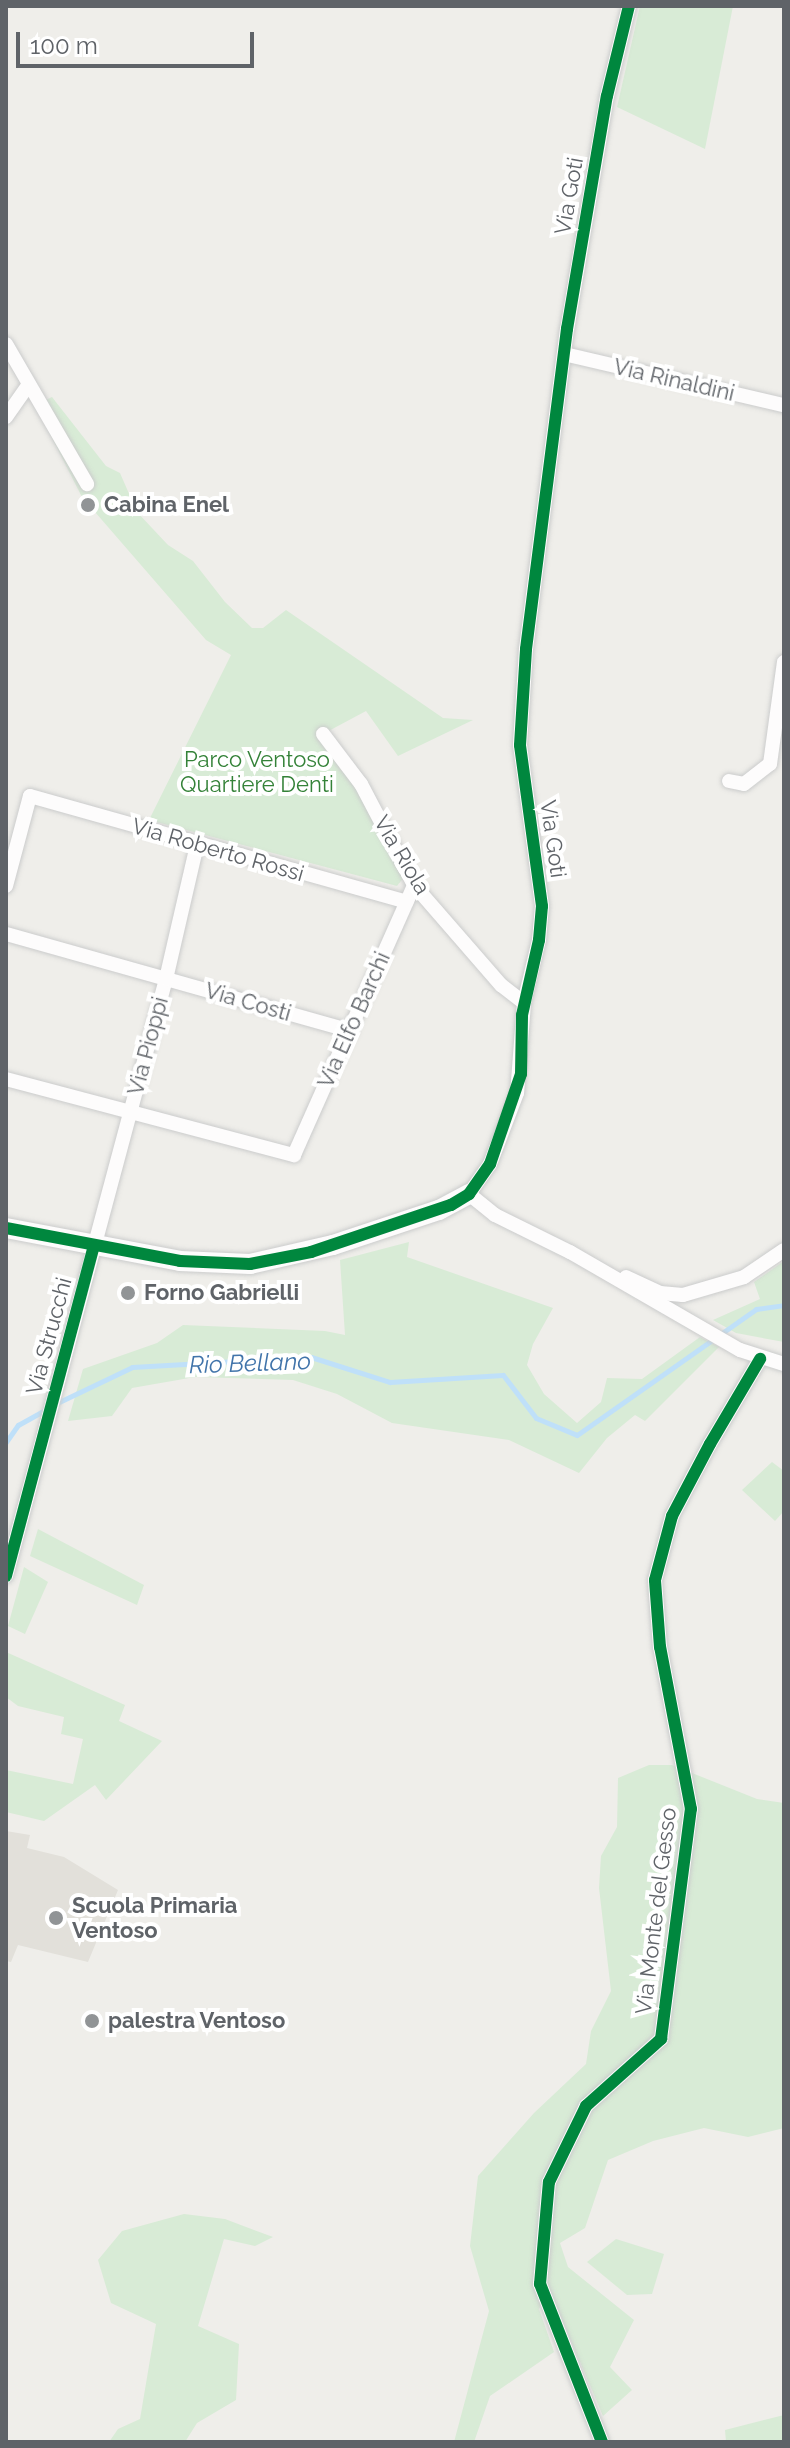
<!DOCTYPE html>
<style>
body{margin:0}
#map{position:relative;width:790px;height:2448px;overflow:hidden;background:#efeeea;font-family:Raleway,sans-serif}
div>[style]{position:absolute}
.education>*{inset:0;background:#e2e0da}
.green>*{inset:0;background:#d8ebd6}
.stream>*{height:5px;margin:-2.5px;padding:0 2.5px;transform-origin:2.5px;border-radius:2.5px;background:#bfe0f9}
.roads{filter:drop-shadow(0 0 2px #cbcccc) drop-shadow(0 0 2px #cbcccc)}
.street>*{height:14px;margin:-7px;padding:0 7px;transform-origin:7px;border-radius:7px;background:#fdfcfc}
.secondary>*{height:20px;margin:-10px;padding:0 10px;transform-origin:10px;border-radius:10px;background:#fdfcfc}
.cycleway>*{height:12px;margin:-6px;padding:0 6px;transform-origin:6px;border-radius:6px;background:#00873e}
.dots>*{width:22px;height:22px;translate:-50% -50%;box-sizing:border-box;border:4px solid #fff;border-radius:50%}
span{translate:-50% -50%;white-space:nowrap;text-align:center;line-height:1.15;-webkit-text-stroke:8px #fff;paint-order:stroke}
.street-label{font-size:22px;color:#5f6368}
.poi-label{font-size:22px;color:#5f6368;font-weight:700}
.left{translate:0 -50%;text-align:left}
.park-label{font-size:22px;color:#348238}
.water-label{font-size:24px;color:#4174aa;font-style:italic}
.frame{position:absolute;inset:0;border:8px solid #5f6368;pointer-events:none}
.scale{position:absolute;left:16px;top:32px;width:238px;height:36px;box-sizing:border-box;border:4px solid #5f6368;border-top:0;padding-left:10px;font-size:24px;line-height:28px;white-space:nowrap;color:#5f6368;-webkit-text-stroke:6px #fff;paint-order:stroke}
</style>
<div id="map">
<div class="education">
<div style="clip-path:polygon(6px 1831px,30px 1835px,27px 1848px,64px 1857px,118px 1890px,88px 1962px,18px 1945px,11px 1962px,6px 1961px)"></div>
</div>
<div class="green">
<div style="clip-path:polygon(640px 6px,733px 6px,705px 149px,617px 107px)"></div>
<div style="clip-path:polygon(52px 397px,106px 466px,120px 473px,137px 512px,168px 545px,193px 561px,225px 602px,252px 628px,263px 628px,286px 610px,443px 718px,473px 720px,398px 756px,366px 711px,323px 734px,408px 872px,397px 886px,149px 820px,231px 655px,206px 640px,82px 497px,35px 405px)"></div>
<div style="clip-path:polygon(409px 1242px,407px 1257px,553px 1308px,533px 1344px,527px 1365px,544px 1394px,577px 1423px,601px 1402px,607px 1378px,642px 1379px,700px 1337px,719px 1347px,645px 1421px,635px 1415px,607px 1438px,579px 1473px,509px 1440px,392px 1423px,337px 1394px,293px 1380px,195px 1377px,132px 1388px,112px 1416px,68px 1421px,83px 1369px,157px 1343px,183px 1325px,325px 1331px,345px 1335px,340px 1260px)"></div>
<div style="clip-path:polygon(784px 1261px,784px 1342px,736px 1333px,713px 1320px,760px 1299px,754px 1282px)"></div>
<div style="clip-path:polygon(772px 1462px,784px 1471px,784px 1511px,775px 1521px,742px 1490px)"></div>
<div style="clip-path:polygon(38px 1529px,144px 1585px,137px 1605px,30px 1556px)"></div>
<div style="clip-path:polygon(24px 1567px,48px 1582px,25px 1634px,8px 1626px)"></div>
<div style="clip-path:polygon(6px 1652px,125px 1705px,119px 1721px,162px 1741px,106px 1800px,95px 1785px,44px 1821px,6px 1812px,6px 1770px,73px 1784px,83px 1739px,61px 1734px,64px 1717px,18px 1706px,6px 1697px)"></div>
<div style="clip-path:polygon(649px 1765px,672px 1765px,757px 1799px,784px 1803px,784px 2128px,748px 2137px,704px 2128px,653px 2141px,608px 2160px,585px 2228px,560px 2243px,568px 2267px,634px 2320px,610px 2367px,632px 2390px,603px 2416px,549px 2289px,539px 2309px,554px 2352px,490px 2396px,474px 2442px,454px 2442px,489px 2311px,470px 2246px,478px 2176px,534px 2113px,586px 2064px,591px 2031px,611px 1991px,599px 1888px,601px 1856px,617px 1827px,618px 1778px)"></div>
<div style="clip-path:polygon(184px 2214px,225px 2219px,273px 2237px,255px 2246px,224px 2239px,198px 2326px,239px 2344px,236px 2400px,197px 2423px,185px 2442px,109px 2442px,118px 2429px,140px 2419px,156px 2324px,111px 2303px,98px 2260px,122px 2231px)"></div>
<div style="clip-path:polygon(616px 2239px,664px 2254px,652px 2294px,627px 2295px,587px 2262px)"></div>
<div style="clip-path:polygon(784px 2415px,784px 2442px,726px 2442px,725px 2430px)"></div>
</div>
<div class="stream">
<div style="left:57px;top:1403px;width:83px;rotate:-25.6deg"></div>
<div style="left:132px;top:1367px;width:179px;rotate:-3.2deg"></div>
<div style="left:311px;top:1357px;width:83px;rotate:17.6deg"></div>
<div style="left:390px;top:1382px;width:113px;rotate:-3.5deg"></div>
<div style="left:503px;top:1375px;width:54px;rotate:52.5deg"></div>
<div style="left:536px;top:1418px;width:44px;rotate:22.5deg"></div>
<div style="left:577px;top:1435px;width:219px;rotate:-35.1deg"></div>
<div style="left:756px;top:1309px;width:28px;rotate:-8deg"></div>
<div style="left:6px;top:1442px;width:21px;rotate:-55deg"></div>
<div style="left:18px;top:1425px;width:35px;rotate:-29deg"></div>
</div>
<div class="roads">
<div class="street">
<div style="left:629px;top:6px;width:93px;rotate:103.7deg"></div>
<div style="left:607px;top:96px;width:236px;rotate:99.7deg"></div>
<div style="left:567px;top:329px;width:323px;rotate:97.3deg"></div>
<div style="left:526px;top:649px;width:96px;rotate:93.6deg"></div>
<div style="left:520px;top:745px;width:162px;rotate:82.2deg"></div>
<div style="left:542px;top:906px;width:34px;rotate:95deg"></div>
<div style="left:539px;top:940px;width:65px;rotate:103.4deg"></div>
<div style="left:524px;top:1003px;width:90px;rotate:94.4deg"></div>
<div style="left:517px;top:1093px;width:76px;rotate:110.8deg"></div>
<div style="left:490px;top:1164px;width:37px;rotate:125deg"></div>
<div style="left:469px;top:1194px;width:33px;rotate:39deg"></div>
<div style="left:495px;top:1215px;width:84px;rotate:26.3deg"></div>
<div style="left:570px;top:1252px;width:196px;rotate:30deg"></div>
<div style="left:740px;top:1350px;width:46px;rotate:17.7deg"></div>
<div style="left:6px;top:344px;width:162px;rotate:59.9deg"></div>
<div style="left:564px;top:354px;width:226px;rotate:13.1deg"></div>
<div style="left:6px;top:417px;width:39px;rotate:-55deg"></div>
<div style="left:323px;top:734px;width:63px;rotate:52.8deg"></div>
<div style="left:361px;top:784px;width:114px;rotate:62.3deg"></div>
<div style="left:414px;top:885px;width:133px;rotate:49deg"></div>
<div style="left:501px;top:985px;width:29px;rotate:38deg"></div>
<div style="left:729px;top:781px;width:15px;rotate:11deg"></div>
<div style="left:744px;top:784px;width:33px;rotate:-38deg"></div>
<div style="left:770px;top:764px;width:103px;rotate:-82.2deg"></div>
<div style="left:6px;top:886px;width:93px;rotate:-75.1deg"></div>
<div style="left:30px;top:796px;width:391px;rotate:15.7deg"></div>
<div style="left:6px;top:934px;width:358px;rotate:15.7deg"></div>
<div style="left:6px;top:1079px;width:298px;rotate:14.8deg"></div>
<div style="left:294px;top:1155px;width:295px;rotate:-66deg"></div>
<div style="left:626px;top:1277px;width:38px;rotate:25deg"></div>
<div style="left:660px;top:1293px;width:23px;rotate:5deg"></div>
<div style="left:683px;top:1295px;width:64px;rotate:-16.4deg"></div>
<div style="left:744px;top:1277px;width:48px;rotate:-34deg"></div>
<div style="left:6px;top:1576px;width:618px;rotate:-75deg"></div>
<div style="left:166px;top:979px;width:138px;rotate:-77deg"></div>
<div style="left:602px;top:2442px;width:170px;rotate:-111.4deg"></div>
<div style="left:540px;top:2284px;width:102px;rotate:-85deg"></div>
<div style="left:549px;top:2182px;width:85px;rotate:-64deg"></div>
<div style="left:586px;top:2106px;width:101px;rotate:-41.8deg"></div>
<div style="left:661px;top:2039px;width:232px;rotate:-82.6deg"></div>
<div style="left:691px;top:1809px;width:165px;rotate:-100.8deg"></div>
<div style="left:660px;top:1647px;width:67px;rotate:-94.3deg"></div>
<div style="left:655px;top:1580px;width:66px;rotate:-75.1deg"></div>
<div style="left:672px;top:1516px;width:81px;rotate:-62.2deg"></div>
<div style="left:710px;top:1444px;width:99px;rotate:-59.5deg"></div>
</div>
<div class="secondary">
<div style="left:6px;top:1228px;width:177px;rotate:10.7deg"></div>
<div style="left:180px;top:1261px;width:70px;rotate:2.5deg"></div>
<div style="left:250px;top:1264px;width:85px;rotate:-12.9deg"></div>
<div style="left:333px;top:1245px;width:112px;rotate:-18.3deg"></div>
<div style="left:439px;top:1210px;width:34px;rotate:-28deg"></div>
</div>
</div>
<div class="cycleway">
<div style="left:6px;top:1228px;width:177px;rotate:10.7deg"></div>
<div style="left:180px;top:1261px;width:70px;rotate:2.5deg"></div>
<div style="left:250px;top:1264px;width:62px;rotate:-11.1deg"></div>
<div style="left:311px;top:1252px;width:148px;rotate:-18.6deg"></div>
<div style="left:451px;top:1205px;width:21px;rotate:-31deg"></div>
<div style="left:469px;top:1194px;width:37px;rotate:-55deg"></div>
<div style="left:490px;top:1164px;width:95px;rotate:-71deg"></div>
<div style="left:521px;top:1074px;width:59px;rotate:-89deg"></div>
<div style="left:522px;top:1015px;width:77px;rotate:-77.2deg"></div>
<div style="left:539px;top:940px;width:34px;rotate:-85deg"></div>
<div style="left:542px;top:906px;width:162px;rotate:-97.8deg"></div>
<div style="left:520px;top:745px;width:96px;rotate:-86.4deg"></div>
<div style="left:526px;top:649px;width:323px;rotate:-82.7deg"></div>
<div style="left:567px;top:329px;width:236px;rotate:-80.3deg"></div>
<div style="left:607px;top:96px;width:93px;rotate:-76.3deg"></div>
<div style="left:6px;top:1576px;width:342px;rotate:-75.1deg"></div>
<div style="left:602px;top:2442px;width:170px;rotate:-111.4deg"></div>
<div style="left:540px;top:2284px;width:102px;rotate:-85deg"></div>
<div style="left:549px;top:2182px;width:85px;rotate:-64deg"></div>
<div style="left:586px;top:2106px;width:101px;rotate:-41.8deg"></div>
<div style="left:661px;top:2039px;width:232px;rotate:-82.6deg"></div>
<div style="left:691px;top:1809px;width:165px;rotate:-100.8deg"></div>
<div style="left:660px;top:1647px;width:67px;rotate:-94.3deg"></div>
<div style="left:655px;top:1580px;width:66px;rotate:-75.1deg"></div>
<div style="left:672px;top:1516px;width:81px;rotate:-62.2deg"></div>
<div style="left:710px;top:1444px;width:99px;rotate:-59.5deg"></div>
</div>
<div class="dots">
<div style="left:88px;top:505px;background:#919496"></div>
<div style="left:128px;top:1293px;background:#919496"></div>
<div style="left:56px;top:1918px;background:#919496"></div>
<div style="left:92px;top:2021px;background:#919496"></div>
</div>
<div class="street-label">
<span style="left:569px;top:196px;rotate:-80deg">Via Goti</span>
<span style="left:674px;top:380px;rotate:13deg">Via Rinaldini</span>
<span style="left:553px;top:839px;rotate:82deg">Via Goti</span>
<span style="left:218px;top:850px;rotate:16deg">Via Roberto Rossi</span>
<span style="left:402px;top:855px;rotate:59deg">Via Riola</span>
<span style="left:248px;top:1002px;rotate:16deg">Via Costi</span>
<span style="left:354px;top:1020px;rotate:-66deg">Via Elfo Barchi</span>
<span style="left:148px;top:1046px;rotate:-75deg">Via Pioppi</span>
<span style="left:49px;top:1336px;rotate:-75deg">Via Strucchi</span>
<span style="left:656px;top:1911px;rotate:-83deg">Via Monte del Gesso</span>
</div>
<div class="poi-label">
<span class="left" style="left:104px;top:505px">Cabina Enel</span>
<span class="left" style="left:144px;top:1293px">Forno Gabrielli</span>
<span class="left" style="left:72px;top:1918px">Scuola Primaria<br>Ventoso</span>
<span class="left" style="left:108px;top:2021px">palestra Ventoso</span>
</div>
<div class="park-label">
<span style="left:257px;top:772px">Parco Ventoso<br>Quartiere Denti</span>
</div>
<div class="water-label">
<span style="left:250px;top:1363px;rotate:-2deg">Rio Bellano</span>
</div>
<div class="frame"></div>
<div class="scale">100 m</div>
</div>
